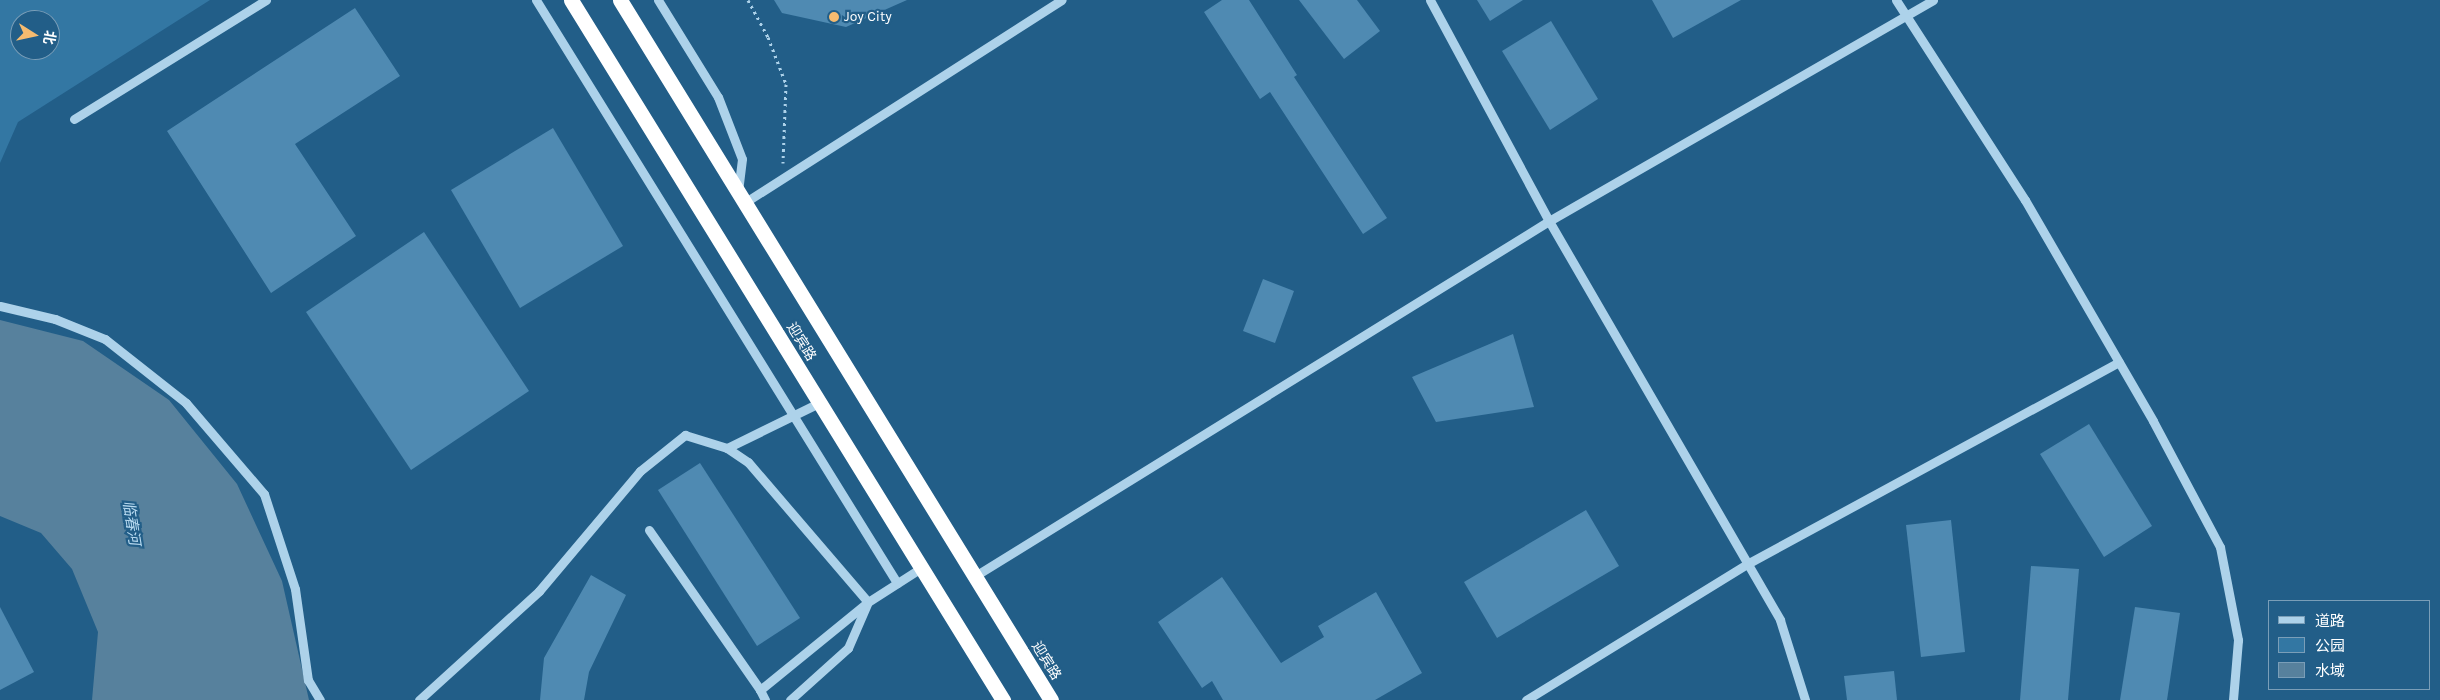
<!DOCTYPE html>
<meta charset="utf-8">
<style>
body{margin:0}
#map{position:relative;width:2440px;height:700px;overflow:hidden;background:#225e88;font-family:Karla,"Noto Sans SC",sans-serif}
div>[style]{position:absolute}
.green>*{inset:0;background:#3377a3}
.water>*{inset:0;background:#57819d}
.building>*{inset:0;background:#4f8ab2}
.path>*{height:3px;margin-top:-1.5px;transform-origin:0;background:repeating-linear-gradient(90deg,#add2ea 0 2.5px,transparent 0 6.5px)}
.minor>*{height:9px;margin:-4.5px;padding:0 4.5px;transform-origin:4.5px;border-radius:4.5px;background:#add2ea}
.highway>*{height:15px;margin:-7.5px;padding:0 7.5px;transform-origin:7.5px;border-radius:7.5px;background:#fff}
.dots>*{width:14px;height:14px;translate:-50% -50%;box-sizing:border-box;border:2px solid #225e88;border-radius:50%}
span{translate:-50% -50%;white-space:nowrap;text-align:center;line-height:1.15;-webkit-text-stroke:4.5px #225e88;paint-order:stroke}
.poi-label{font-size:14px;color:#fff}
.left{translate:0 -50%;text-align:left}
.street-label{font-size:14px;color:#fff}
.water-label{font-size:15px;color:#b9dbf1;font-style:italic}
.legend{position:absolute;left:2268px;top:600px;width:162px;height:90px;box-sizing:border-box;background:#225e88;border:1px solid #7a9eb8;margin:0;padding:6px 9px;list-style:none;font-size:15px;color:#fff}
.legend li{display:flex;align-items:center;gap:10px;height:25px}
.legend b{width:25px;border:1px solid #7a9eb8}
.north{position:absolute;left:10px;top:10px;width:50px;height:50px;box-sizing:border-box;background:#225e88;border:1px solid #7a9eb8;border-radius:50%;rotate:100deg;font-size:14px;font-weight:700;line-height:20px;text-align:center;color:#fff}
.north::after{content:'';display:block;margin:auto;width:18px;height:22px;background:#f5bb70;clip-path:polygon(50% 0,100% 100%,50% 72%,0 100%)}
</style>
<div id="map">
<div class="green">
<div style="clip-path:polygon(evenodd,0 0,210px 0,18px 122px,0 163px,0 0,20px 20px,50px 20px,50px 50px,20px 50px,20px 20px)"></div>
</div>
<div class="water">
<div style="clip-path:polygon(0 320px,83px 341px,169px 400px,237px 484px,282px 581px,309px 700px,92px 700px,98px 632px,72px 569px,41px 533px,0 516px)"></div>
</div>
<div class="building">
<div style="clip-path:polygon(774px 0,907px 0,846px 27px,782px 13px)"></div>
<div style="clip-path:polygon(1222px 0,1249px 0,1297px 75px,1294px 77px,1387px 218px,1363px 234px,1270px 92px,1260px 99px,1204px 12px)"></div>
<div style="clip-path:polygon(1299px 0,1357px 0,1380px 31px,1344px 59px)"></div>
<div style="clip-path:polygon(1477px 0,1523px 0,1490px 21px)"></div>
<div style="clip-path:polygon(1652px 0,1741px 0,1673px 38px)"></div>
<div style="clip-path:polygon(355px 8px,400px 76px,295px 144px,356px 236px,271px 293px,167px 131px)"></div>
<div style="clip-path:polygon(1551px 21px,1598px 99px,1550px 130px,1502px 51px)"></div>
<div style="clip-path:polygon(553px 128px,623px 246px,520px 308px,451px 190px)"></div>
<div style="clip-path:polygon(424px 232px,529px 391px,411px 470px,306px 312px)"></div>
<div style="clip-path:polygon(1263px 279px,1294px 291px,1275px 343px,1243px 331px)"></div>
<div style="clip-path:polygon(1513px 334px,1534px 407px,1436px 422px,1412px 377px)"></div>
<div style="clip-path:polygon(2089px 424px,2152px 526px,2104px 557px,2040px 454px)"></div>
<div style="clip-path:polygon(700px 463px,800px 618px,757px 646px,658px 490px)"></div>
<div style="clip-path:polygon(1586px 510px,1619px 566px,1497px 638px,1464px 582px)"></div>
<div style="clip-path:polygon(1951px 520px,1965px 652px,1921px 657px,1906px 525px)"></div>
<div style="clip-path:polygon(2031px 566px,2079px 569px,2068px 700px,2020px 700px)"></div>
<div style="clip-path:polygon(591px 575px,626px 595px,589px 672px,584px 700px,540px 700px,544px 658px)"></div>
<div style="clip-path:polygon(1222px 577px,1281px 663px,1324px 637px,1318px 626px,1376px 592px,1422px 673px,1375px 700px,1223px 700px,1212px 681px,1202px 688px,1158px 622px)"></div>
<div style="clip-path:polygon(0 607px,34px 672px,0 690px)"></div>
<div style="clip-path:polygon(2135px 607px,2180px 613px,2167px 700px,2120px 700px)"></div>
<div style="clip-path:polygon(1894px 671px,1897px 700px,1847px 700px,1844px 676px)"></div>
</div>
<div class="path">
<div style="left:748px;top:0;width:42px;rotate:61.6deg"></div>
<div style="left:768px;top:37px;width:50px;rotate:69deg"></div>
<div style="left:786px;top:84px;width:79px;rotate:92.2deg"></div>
</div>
<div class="minor">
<div style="left:536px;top:0;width:686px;rotate:58.23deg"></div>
<div style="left:658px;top:0;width:114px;rotate:58.3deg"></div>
<div style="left:718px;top:97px;width:66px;rotate:68.8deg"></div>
<div style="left:742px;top:159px;width:32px;rotate:97deg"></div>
<div style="left:1430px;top:0;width:251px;rotate:61.7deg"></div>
<div style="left:1549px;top:221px;width:461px;rotate:59.9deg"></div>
<div style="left:1780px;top:620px;width:84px;rotate:72.6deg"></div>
<div style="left:1896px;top:0;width:238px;rotate:57.2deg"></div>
<div style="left:2025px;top:200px;width:255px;rotate:59.9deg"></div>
<div style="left:2153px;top:421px;width:143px;rotate:62deg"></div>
<div style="left:2220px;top:547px;width:95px;rotate:79deg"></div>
<div style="left:2238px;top:640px;width:60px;rotate:94.8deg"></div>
<div style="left:74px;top:119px;width:226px;rotate:-31.8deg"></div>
<div style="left:744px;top:203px;width:377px;rotate:-32.6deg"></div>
<div style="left:0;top:306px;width:57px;rotate:13.3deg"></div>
<div style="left:55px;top:319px;width:54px;rotate:21.8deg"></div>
<div style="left:105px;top:339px;width:103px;rotate:38.3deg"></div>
<div style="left:186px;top:403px;width:120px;rotate:49.4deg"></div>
<div style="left:264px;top:494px;width:100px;rotate:71.9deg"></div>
<div style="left:295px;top:589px;width:92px;rotate:81.9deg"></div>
<div style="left:308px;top:680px;width:23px;rotate:59deg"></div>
<div style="left:727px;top:448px;width:102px;rotate:-26.1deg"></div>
<div style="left:649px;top:530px;width:195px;rotate:55.2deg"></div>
<div style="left:760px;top:690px;width:139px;rotate:-39.2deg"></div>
<div style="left:975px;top:576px;width:675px;rotate:-31.74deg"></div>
<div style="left:1549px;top:221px;width:443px;rotate:-29.9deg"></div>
<div style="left:760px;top:690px;width:11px;rotate:63deg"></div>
<div style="left:419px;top:700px;width:162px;rotate:-42.2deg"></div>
<div style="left:539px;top:591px;width:157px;rotate:-49.9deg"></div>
<div style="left:640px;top:471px;width:58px;rotate:-38.7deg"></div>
<div style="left:685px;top:435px;width:44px;rotate:17.2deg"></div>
<div style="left:727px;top:448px;width:25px;rotate:34deg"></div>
<div style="left:748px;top:462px;width:184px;rotate:49.4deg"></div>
<div style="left:868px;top:602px;width:63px;rotate:-32.7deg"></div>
<div style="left:790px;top:700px;width:78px;rotate:-41.9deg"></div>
<div style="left:848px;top:648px;width:48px;rotate:-66.6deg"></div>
<div style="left:1526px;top:700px;width:259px;rotate:-31.6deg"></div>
<div style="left:1747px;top:564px;width:423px;rotate:-28.5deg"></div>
</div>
<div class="highway">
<div style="left:571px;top:0;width:823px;rotate:58.32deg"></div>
<div style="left:620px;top:0;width:822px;rotate:58.38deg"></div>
</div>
<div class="dots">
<div style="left:834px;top:17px;background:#f5bb70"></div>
</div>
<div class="poi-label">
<span class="left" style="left:844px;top:17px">Joy City</span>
</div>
<div class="street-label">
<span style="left:801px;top:342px;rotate:58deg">迎宾路</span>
<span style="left:1046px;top:661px;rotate:58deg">迎宾路</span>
</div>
<div class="water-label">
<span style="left:131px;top:523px;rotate:81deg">临春河</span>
</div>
<ul class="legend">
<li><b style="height:6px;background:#add2ea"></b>道路</li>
<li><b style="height:14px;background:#3377a3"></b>公园</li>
<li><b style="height:14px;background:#57819d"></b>水域</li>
</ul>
<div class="north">北</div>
</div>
